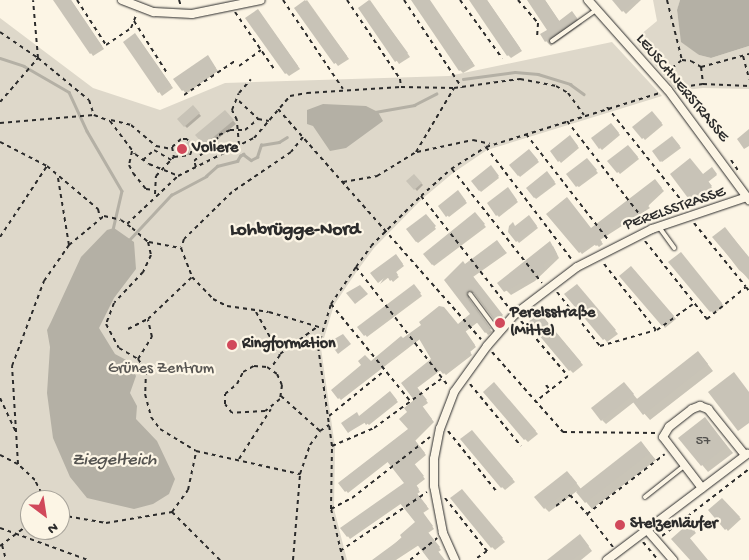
<!DOCTYPE html>
<meta charset="utf-8">
<style>
body{margin:0}
#map{position:relative;width:749px;height:560px;overflow:hidden;background:#fcf5e5;font-family:"Gochi Hand",sans-serif}
div>[style]{position:absolute}
.green>*{inset:0;background:#ded8ca}
.water>*{inset:0;background:#b4b0a5}
.shadow>*{inset:0;background:#0003}
.stream>*{height:2.5px;margin:-1.25px;padding:0 1.25px;transform-origin:1.25px;border-radius:1.25px;background:#b4b0a5}
.building>*{inset:0;background:#c8c3b7}
.path>*{height:2px;margin-top:-1px;transform-origin:0;background:repeating-linear-gradient(90deg,#2b2b2b 0 4px,transparent 0 8px)}
.roads{filter:drop-shadow(0 0 1px #2b2b2b) drop-shadow(0 0 1px #2b2b2b)}
.service>*{height:4px;margin:-2px;padding:0 2px;transform-origin:2px;border-radius:2px;background:#fcf5e5}
.minor>*{height:8px;margin:-4px;padding:0 4px;transform-origin:4px;border-radius:4px;background:#fcf5e5}
.dots>*{width:14px;height:14px;translate:-50% -50%;box-sizing:border-box;border:2px solid #fcf5e5;border-radius:50%}
span{translate:-50% -50%;white-space:nowrap;text-align:center;line-height:1.15;-webkit-text-stroke:4.5px #fcf5e5;paint-order:stroke}
.number-label{font-size:14px;color:#52514e}
.number-label span{-webkit-text-stroke-width:0}
.street-label{font-size:16px;color:#2b2b2b}
.poi-label{font-size:16px;color:#2b2b2b;font-weight:700}
.left{translate:0 -50%;text-align:left}
.park-label{font-size:16px;color:#585653}
.water-label{font-size:18px;color:#545350;font-style:italic}
.quarter-label{font-size:19px;color:#2b2b2b;font-weight:700}
.north{position:absolute;left:20px;top:490px;width:50px;height:50px;box-sizing:border-box;background:#fcf5e5;border:1px solid #a8a49b;border-radius:50%;rotate:149deg;font-size:14px;font-weight:700;line-height:20px;text-align:center;color:#2b2b2b}
.north::after{content:'';display:block;margin:auto;width:18px;height:22px;background:#d1495b;clip-path:polygon(50% 0,100% 100%,50% 72%,0 100%)}
</style>
<div id="map">
<div class="green">
<div style="clip-path:polygon(653px 0,680px 0,677px 11px,681px 37px,699px 55px,711px 58px,749px 46px,749px 89px,703px 88px,677px 91px,634px 40px,657px 21px)"></div>
<div style="clip-path:polygon(evenodd,0 18px,93px 88px,160px 110px,225px 83px,449px 76px,612px 42px,662px 96px,487px 150px,453px 173px,422px 199px,374px 248px,357px 271px,334px 305px,321px 348px,335px 447px,334px 509px,347px 560px,0 560px,0 18px,30px 500px,60px 500px,60px 530px,30px 530px,30px 500px)"></div>
</div>
<div class="water">
<div style="clip-path:polygon(680px 0,749px 0,749px 46px,711px 58px,699px 55px,681px 42px,677px 10px)"></div>
<div style="clip-path:polygon(323px 104px,366px 106px,378px 112px,383px 121px,346px 148px,330px 151px,313px 126px,307px 124px,307px 110px)"></div>
<div style="clip-path:polygon(114px 228px,134px 242px,136px 269px,114px 298px,99px 328px,115px 354px,128px 361px,136px 376px,130px 393px,137px 406px,136px 419px,157px 441px,175px 479px,169px 494px,153px 504px,134px 509px,87px 498px,70px 477px,53px 438px,47px 393px,50px 347px,47px 330px,51px 322px,81px 257px,107px 230px)"></div>
</div>
<div class="shadow">
<div style="clip-path:polygon(54px 0,71px 0,104px 49px,93px 56px)"></div>
<div style="clip-path:polygon(307px 0,349px 59px,338px 66px,296px 9px)"></div>
<div style="clip-path:polygon(370px 0,410px 57px,399px 64px,360px 8px)"></div>
<div style="clip-path:polygon(412px 0,429px 0,475px 66px,463px 73px,460px 70px)"></div>
<div style="clip-path:polygon(470px 0,487px 0,522px 51px,511px 58px,508px 55px)"></div>
<div style="clip-path:polygon(528px 0,545px 0,560px 22px,572px 13px,582px 24px,551px 46px,546px 41px,548px 30px)"></div>
<div style="clip-path:polygon(613px 0,641px 0,626px 14px)"></div>
<div style="clip-path:polygon(258px 10px,300px 69px,289px 76px,286px 73px)"></div>
<div style="clip-path:polygon(138px 38px,173px 88px,162px 96px,125px 42px)"></div>
<div style="clip-path:polygon(210px 60px,218px 71px,186px 94px,175px 79px)"></div>
<div style="clip-path:polygon(193px 106px,201px 116px,187px 128px,178px 119px)"></div>
<div style="clip-path:polygon(225px 111px,236px 124px,208px 147px,197px 135px)"></div>
<div style="clip-path:polygon(652px 113px,663px 125px,645px 140px,634px 127px)"></div>
<div style="clip-path:polygon(613px 126px,620px 135px,602px 150px,600px 148px)"></div>
<div style="clip-path:polygon(572px 139px,579px 148px,561px 163px,552px 152px)"></div>
<div style="clip-path:polygon(674px 139px,681px 148px,662px 162px,661px 161px)"></div>
<div style="clip-path:polygon(190px 141px,189px 155px,176px 153px)"></div>
<div style="clip-path:polygon(630px 148px,639px 159px,620px 174px,609px 161px)"></div>
<div style="clip-path:polygon(529px 150px,539px 162px,520px 177px,511px 165px)"></div>
<div style="clip-path:polygon(587px 160px,598px 173px,579px 187px,577px 186px)"></div>
<div style="clip-path:polygon(492px 168px,499px 178px,481px 192px,472px 181px)"></div>
<div style="clip-path:polygon(711px 169px,717px 175px,708px 182px,712px 188px,697px 199px,700px 203px,696px 206px,671px 174px,703px 176px)"></div>
<div style="clip-path:polygon(546px 173px,556px 184px,536px 199px,527px 188px)"></div>
<div style="clip-path:polygon(414px 176px,423px 185px,417px 191px,408px 181px)"></div>
<div style="clip-path:polygon(655px 181px,664px 191px,648px 206px,650px 208px,600px 240px,603px 244px,599px 247px,596px 244px,582px 254px,548px 214px,591px 229px)"></div>
<div style="clip-path:polygon(507px 189px,518px 202px,499px 217px,497px 215px)"></div>
<div style="clip-path:polygon(458px 192px,467px 203px,449px 217px,439px 206px)"></div>
<div style="clip-path:polygon(475px 214px,486px 227px,434px 266px,425px 254px)"></div>
<div style="clip-path:polygon(428px 217px,436px 229px,418px 243px,416px 241px)"></div>
<div style="clip-path:polygon(529px 217px,538px 228px,519px 243px,509px 231px)"></div>
<div style="clip-path:polygon(728px 232px,749px 257px,749px 278px,739px 270px,714px 237px)"></div>
<div style="clip-path:polygon(499px 244px,507px 253px,473px 277px,504px 318px,498px 323px,476px 293px,469px 293px,469px 299px,492px 332px,488px 335px,478px 322px,465px 332px,476px 347px,470px 352px,472px 355px,446px 375px,441px 370px,417px 388px,428px 403px,422px 407px,434px 422px,415px 441px,426px 455px,414px 465px,425px 479px,416px 486px,420px 492px,417px 494px,429px 509px,423px 513px,434px 529px,428px 533px,441px 550px,438px 552px,444px 560px,431px 560px,419px 545px,396px 560px,377px 560px,417px 523px,402px 503px,350px 539px,342px 528px,406px 483px,389px 461px,348px 493px,339px 483px,409px 429px,409px 413px,416px 400px,403px 383px,433px 360px,420px 339px,341px 400px,339px 398px,371px 363px,404px 340px,458px 325px,472px 314px,445px 280px)"></div>
<div style="clip-path:polygon(553px 246px,559px 258px,535px 281px,511px 295px,499px 283px)"></div>
<div style="clip-path:polygon(397px 257px,404px 266px,395px 273px,399px 277px,393px 282px,389px 277px,380px 284px)"></div>
<div style="clip-path:polygon(683px 257px,724px 306px,714px 314px,711px 311px)"></div>
<div style="clip-path:polygon(634px 270px,676px 319px,665px 328px,663px 325px)"></div>
<div style="clip-path:polygon(415px 287px,422px 296px,367px 337px,359px 327px)"></div>
<div style="clip-path:polygon(580px 289px,618px 334px,607px 342px,566px 294px)"></div>
<div style="clip-path:polygon(543px 317px,583px 365px,573px 373px,570px 370px)"></div>
<div style="clip-path:polygon(703px 358px,713px 371px,650px 420px,634px 402px,606px 424px,602px 420px,628px 388px,638px 400px)"></div>
<div style="clip-path:polygon(497px 387px,538px 434px,528px 442px,525px 439px)"></div>
<div style="clip-path:polygon(390px 393px,398px 402px,369px 425px,366px 422px,349px 432px,360px 417px)"></div>
<div style="clip-path:polygon(705px 419px,733px 453px,708px 472px,680px 438px)"></div>
<div style="clip-path:polygon(474px 434px,515px 482px,505px 490px,502px 487px)"></div>
<div style="clip-path:polygon(641px 442px,656px 460px,592px 509px,577px 491px,549px 512px,545px 508px,571px 476px,581px 489px)"></div>
<div style="clip-path:polygon(465px 494px,505px 542px,495px 550px,492px 547px)"></div>
<div style="clip-path:polygon(722px 499px,741px 519px,728px 531px,710px 510px)"></div>
<div style="clip-path:polygon(689px 525px,696px 533px,689px 539px,707px 560px,692px 560px,673px 539px)"></div>
<div style="clip-path:polygon(584px 540px,592px 551px,581px 560px,549px 560px)"></div>
</div>
<div class="stream">
<div style="left:0;top:58px;width:25px;rotate:18deg"></div>
<div style="left:24px;top:66px;width:52px;rotate:30deg"></div>
<div style="left:69px;top:92px;width:43px;rotate:65.2deg"></div>
<div style="left:87px;top:131px;width:69px;rotate:59.7deg"></div>
<div style="left:122px;top:191px;width:40px;rotate:103deg"></div>
<div style="left:463px;top:79px;width:52px;rotate:-7.7deg"></div>
<div style="left:515px;top:72px;width:23px;rotate:5deg"></div>
<div style="left:538px;top:74px;width:34px;rotate:17deg"></div>
<div style="left:570px;top:84px;width:17px;rotate:36deg"></div>
<div style="left:375px;top:112px;width:40px;rotate:-10deg"></div>
<div style="left:414px;top:105px;width:25px;rotate:-27deg"></div>
<div style="left:129px;top:240px;width:62px;rotate:-47deg"></div>
<div style="left:171px;top:195px;width:40px;rotate:-28deg"></div>
<div style="left:206px;top:176px;width:15px;rotate:-42deg"></div>
<div style="left:217px;top:166px;width:21px;rotate:-14deg"></div>
<div style="left:237px;top:161px;width:6px;rotate:-59deg"></div>
<div style="left:240px;top:156px;width:4px;rotate:-34deg"></div>
<div style="left:243px;top:154px;width:10px;rotate:37deg"></div>
<div style="left:251px;top:160px;width:7px;rotate:-27deg"></div>
<div style="left:257px;top:157px;width:13px;rotate:-72deg"></div>
<div style="left:261px;top:145px;width:18px;rotate:-9deg"></div>
<div style="left:279px;top:142px;width:9px;rotate:-32deg"></div>
</div>
<div class="building">
<div style="clip-path:polygon(53px 0,71px 0,102px 46px,90px 54px)"></div>
<div style="clip-path:polygon(305px 0,347px 56px,334px 64px,294px 8px)"></div>
<div style="clip-path:polygon(369px 0,408px 53px,395px 62px,358px 8px)"></div>
<div style="clip-path:polygon(411px 0,430px 0,473px 63px,459px 71px)"></div>
<div style="clip-path:polygon(469px 0,487px 0,520px 48px,507px 56px)"></div>
<div style="clip-path:polygon(527px 0,545px 0,559px 21px,572px 11px,577px 18px,545px 42px,540px 34px,547px 30px)"></div>
<div style="clip-path:polygon(612px 0,635px 0,622px 12px)"></div>
<div style="clip-path:polygon(258px 9px,298px 66px,285px 74px,245px 18px)"></div>
<div style="clip-path:polygon(135px 33px,171px 85px,158px 93px,123px 42px)"></div>
<div style="clip-path:polygon(208px 55px,216px 68px,182px 91px,173px 79px)"></div>
<div style="clip-path:polygon(193px 105px,200px 113px,184px 127px,177px 119px)"></div>
<div style="clip-path:polygon(225px 110px,234px 120px,204px 145px,195px 135px)"></div>
<div style="clip-path:polygon(652px 111px,662px 123px,642px 139px,632px 127px)"></div>
<div style="clip-path:polygon(611px 123px,619px 133px,599px 149px,591px 138px)"></div>
<div style="clip-path:polygon(749px 129px,749px 146px,744px 149px,737px 139px)"></div>
<div style="clip-path:polygon(570px 135px,578px 146px,558px 162px,550px 151px)"></div>
<div style="clip-path:polygon(672px 136px,680px 146px,660px 162px,652px 151px)"></div>
<div style="clip-path:polygon(190px 140px,188px 154px,174px 153px)"></div>
<div style="clip-path:polygon(628px 145px,638px 157px,617px 173px,607px 161px)"></div>
<div style="clip-path:polygon(529px 149px,538px 160px,518px 176px,509px 165px)"></div>
<div style="clip-path:polygon(587px 158px,597px 170px,576px 187px,566px 174px)"></div>
<div style="clip-path:polygon(690px 158px,703px 174px,712px 167px,717px 174px,708px 181px,712px 186px,697px 197px,700px 202px,694px 206px,670px 174px)"></div>
<div style="clip-path:polygon(491px 165px,499px 176px,479px 191px,471px 181px)"></div>
<div style="clip-path:polygon(547px 171px,555px 182px,534px 198px,526px 188px)"></div>
<div style="clip-path:polygon(414px 174px,422px 183px,414px 190px,406px 181px)"></div>
<div style="clip-path:polygon(655px 179px,662px 188px,647px 203px,649px 206px,629px 220px,627px 218px,611px 228px,599px 238px,602px 242px,596px 246px,593px 243px,579px 253px,546px 214px,567px 197px,591px 228px)"></div>
<div style="clip-path:polygon(508px 187px,517px 200px,496px 216px,487px 203px)"></div>
<div style="clip-path:polygon(458px 190px,466px 201px,446px 217px,438px 206px)"></div>
<div style="clip-path:polygon(475px 212px,485px 224px,432px 265px,423px 254px)"></div>
<div style="clip-path:polygon(426px 214px,436px 226px,416px 242px,406px 229px)"></div>
<div style="clip-path:polygon(529px 215px,537px 226px,516px 242px,508px 232px,509px 226px,513px 222px,515px 226px)"></div>
<div style="clip-path:polygon(725px 227px,749px 258px,749px 280px,712px 237px)"></div>
<div style="clip-path:polygon(497px 240px,505px 251px,472px 275px,503px 315px,495px 321px,473px 292px,467px 291px,467px 296px,491px 329px,485px 333px,475px 320px,464px 329px,475px 345px,469px 350px,471px 353px,443px 374px,438px 368px,416px 386px,427px 400px,421px 404px,432px 419px,414px 439px,425px 453px,413px 462px,424px 476px,415px 483px,419px 489px,416px 492px,427px 506px,422px 511px,433px 526px,427px 531px,440px 547px,437px 550px,445px 560px,429px 560px,416px 543px,390px 560px,372px 560px,402px 538px,400px 535px,415px 522px,399px 502px,347px 537px,340px 528px,404px 483px,386px 460px,345px 492px,338px 483px,408px 429px,399px 419px,407px 412px,404px 408px,414px 400px,401px 383px,431px 359px,418px 337px,338px 399px,331px 390px,361px 365px,358px 361px,365px 355px,371px 361px,401px 336px,403px 338px,421px 325px,419px 322px,439px 306px,444px 307px,458px 324px,470px 314px,444px 280px,463px 261px,465px 264px)"></div>
<div style="clip-path:polygon(550px 241px,557px 254px,543px 265px,545px 268px,524px 284px,522px 282px,504px 292px,497px 283px)"></div>
<div style="clip-path:polygon(681px 252px,722px 303px,710px 312px,668px 262px)"></div>
<div style="clip-path:polygon(396px 254px,403px 264px,395px 270px,398px 275px,390px 281px,387px 276px,378px 283px,370px 273px)"></div>
<div style="clip-path:polygon(631px 266px,674px 316px,662px 326px,619px 276px)"></div>
<div style="clip-path:polygon(414px 284px,421px 293px,364px 336px,357px 327px)"></div>
<div style="clip-path:polygon(577px 284px,616px 330px,603px 340px,564px 294px)"></div>
<div style="clip-path:polygon(360px 285px,368px 294px,355px 304px,346px 293px)"></div>
<div style="clip-path:polygon(540px 313px,581px 362px,569px 371px,528px 322px)"></div>
<div style="clip-path:polygon(343px 334px,351px 344px,338px 354px,329px 342px)"></div>
<div style="clip-path:polygon(698px 351px,708px 364px,643px 415px,633px 402px)"></div>
<div style="clip-path:polygon(734px 372px,749px 392px,749px 423px,738px 431px,708px 392px)"></div>
<div style="clip-path:polygon(494px 382px,536px 431px,524px 440px,483px 392px)"></div>
<div style="clip-path:polygon(624px 382px,634px 394px,601px 421px,591px 408px)"></div>
<div style="clip-path:polygon(390px 391px,397px 400px,366px 425px,362px 419px,363px 421px,348px 433px,341px 423px,357px 412px,359px 416px)"></div>
<div style="clip-path:polygon(705px 417px,727px 446px,701px 466px,678px 438px)"></div>
<div style="clip-path:polygon(472px 430px,513px 479px,501px 488px,460px 439px)"></div>
<div style="clip-path:polygon(641px 441px,650px 453px,585px 503px,576px 492px)"></div>
<div style="clip-path:polygon(567px 471px,577px 483px,544px 509px,534px 497px)"></div>
<div style="clip-path:polygon(462px 489px,503px 538px,491px 548px,450px 498px)"></div>
<div style="clip-path:polygon(722px 498px,740px 517px,725px 530px,708px 510px)"></div>
<div style="clip-path:polygon(689px 523px,695px 531px,689px 537px,708px 560px,690px 560px,671px 539px)"></div>
<div style="clip-path:polygon(580px 534px,589px 546px,580px 554px,572px 560px,547px 560px)"></div>
</div>
<div class="path">
<div style="left:77px;top:0;width:54px;rotate:57.2deg"></div>
<div style="left:106px;top:45px;width:30px;rotate:-34deg"></div>
<div style="left:131px;top:28px;width:16px;rotate:-68deg"></div>
<div style="left:179px;top:0;width:6px;rotate:72deg"></div>
<div style="left:283px;top:0;width:107px;rotate:56deg"></div>
<div style="left:347px;top:0;width:95px;rotate:56.1deg"></div>
<div style="left:400px;top:79px;width:8px;rotate:83deg"></div>
<div style="left:404px;top:0;width:105px;rotate:56.6deg"></div>
<div style="left:460px;top:0;width:72px;rotate:54.1deg"></div>
<div style="left:518px;top:0;width:30px;rotate:49deg"></div>
<div style="left:538px;top:23px;width:13px;rotate:94deg"></div>
<div style="left:667px;top:0;width:62px;rotate:76deg"></div>
<div style="left:235px;top:12px;width:69px;rotate:55.6deg"></div>
<div style="left:134px;top:21px;width:62px;rotate:57.6deg"></div>
<div style="left:0;top:32px;width:46px;rotate:34.4deg"></div>
<div style="left:38px;top:58px;width:66px;rotate:39.5deg"></div>
<div style="left:89px;top:100px;width:16px;rotate:72deg"></div>
<div style="left:743px;top:56px;width:24px;rotate:75deg"></div>
<div style="left:239px;top:66px;width:27px;rotate:-36deg"></div>
<div style="left:701px;top:67px;width:17px;rotate:83deg"></div>
<div style="left:670px;top:79px;width:11px;rotate:-80deg"></div>
<div style="left:672px;top:68px;width:13px;rotate:-39deg"></div>
<div style="left:682px;top:60px;width:9px;rotate:6deg"></div>
<div style="left:691px;top:61px;width:12px;rotate:31deg"></div>
<div style="left:701px;top:67px;width:50px;rotate:-15.2deg"></div>
<div style="left:675px;top:88px;width:28px;rotate:-8deg"></div>
<div style="left:703px;top:84px;width:46px;rotate:2.5deg"></div>
<div style="left:184px;top:95px;width:61px;rotate:-33.7deg"></div>
<div style="left:239px;top:101px;width:26px;rotate:43deg"></div>
<div style="left:258px;top:119px;width:11px;rotate:10deg"></div>
<div style="left:0;top:102px;width:58px;rotate:-49.2deg"></div>
<div style="left:38px;top:58px;width:58px;rotate:-94.9deg"></div>
<div style="left:607px;top:107px;width:130px;rotate:51.5deg"></div>
<div style="left:278px;top:109px;width:307px;rotate:48.6deg"></div>
<div style="left:111px;top:120px;width:21px;rotate:14deg"></div>
<div style="left:131px;top:125px;width:33px;rotate:40deg"></div>
<div style="left:156px;top:146px;width:16px;rotate:11deg"></div>
<div style="left:567px;top:121px;width:130px;rotate:52.2deg"></div>
<div style="left:0;top:123px;width:94px;rotate:-4.9deg"></div>
<div style="left:94px;top:115px;width:17px;rotate:21deg"></div>
<div style="left:110px;top:121px;width:41px;rotate:52.9deg"></div>
<div style="left:135px;top:154px;width:17px;rotate:36deg"></div>
<div style="left:149px;top:164px;width:31px;rotate:22deg"></div>
<div style="left:178px;top:176px;width:85px;rotate:-26.6deg"></div>
<div style="left:254px;top:138px;width:55px;rotate:-49.4deg"></div>
<div style="left:290px;top:96px;width:17px;rotate:-10deg"></div>
<div style="left:307px;top:93px;width:94px;rotate:-3.7deg"></div>
<div style="left:401px;top:87px;width:53px;rotate:1.1deg"></div>
<div style="left:454px;top:88px;width:67px;rotate:-7.8deg"></div>
<div style="left:520px;top:79px;width:37px;rotate:11deg"></div>
<div style="left:556px;top:86px;width:14px;rotate:30deg"></div>
<div style="left:568px;top:93px;width:27px;rotate:54deg"></div>
<div style="left:526px;top:134px;width:135px;rotate:52.2deg"></div>
<div style="left:303px;top:137px;width:19px;rotate:129deg"></div>
<div style="left:291px;top:152px;width:71px;rotate:145.9deg"></div>
<div style="left:232px;top:192px;width:67px;rotate:135.6deg"></div>
<div style="left:184px;top:239px;width:9px;rotate:108deg"></div>
<div style="left:181px;top:248px;width:31px;rotate:69deg"></div>
<div style="left:192px;top:277px;width:30px;rotate:46deg"></div>
<div style="left:213px;top:299px;width:16px;rotate:27deg"></div>
<div style="left:227px;top:306px;width:42px;rotate:8.1deg"></div>
<div style="left:269px;top:312px;width:55px;rotate:16.8deg"></div>
<div style="left:0;top:142px;width:53px;rotate:27.1deg"></div>
<div style="left:47px;top:166px;width:67px;rotate:40.1deg"></div>
<div style="left:98px;top:209px;width:9px;rotate:77deg"></div>
<div style="left:239px;top:145px;width:25px;rotate:-95deg"></div>
<div style="left:237px;top:120px;width:11px;rotate:-117deg"></div>
<div style="left:232px;top:110px;width:18px;rotate:-68deg"></div>
<div style="left:239px;top:93px;width:18px;rotate:-49deg"></div>
<div style="left:193px;top:147px;width:10px;rotate:-127deg"></div>
<div style="left:187px;top:139px;width:6px;rotate:180deg"></div>
<div style="left:181px;top:139px;width:12px;rotate:138deg"></div>
<div style="left:172px;top:147px;width:10px;rotate:79deg"></div>
<div style="left:174px;top:157px;width:16px;rotate:-7deg"></div>
<div style="left:190px;top:155px;width:9px;rotate:-69deg"></div>
<div style="left:193px;top:147px;width:12px;rotate:5deg"></div>
<div style="left:486px;top:147px;width:143px;rotate:52.7deg"></div>
<div style="left:132px;top:151px;width:14px;rotate:102deg"></div>
<div style="left:129px;top:165px;width:9px;rotate:63deg"></div>
<div style="left:133px;top:173px;width:21px;rotate:51deg"></div>
<div style="left:146px;top:189px;width:8px;rotate:7deg"></div>
<div style="left:226px;top:152px;width:15px;rotate:-132deg"></div>
<div style="left:216px;top:141px;width:7px;rotate:-63deg"></div>
<div style="left:219px;top:135px;width:12px;rotate:-24deg"></div>
<div style="left:230px;top:130px;width:15px"></div>
<div style="left:245px;top:130px;width:17px;rotate:-40deg"></div>
<div style="left:417px;top:152px;width:57px;rotate:-12.1deg"></div>
<div style="left:473px;top:140px;width:17px;rotate:13deg"></div>
<div style="left:143px;top:160px;width:15px;rotate:-42deg"></div>
<div style="left:154px;top:150px;width:20px;rotate:30deg"></div>
<div style="left:731px;top:160px;width:14px;rotate:56deg"></div>
<div style="left:196px;top:167px;width:6px;rotate:-108deg"></div>
<div style="left:194px;top:161px;width:30px;rotate:-42deg"></div>
<div style="left:452px;top:169px;width:145px;rotate:51.7deg"></div>
<div style="left:58px;top:178px;width:68px;rotate:80.7deg"></div>
<div style="left:343px;top:182px;width:35px;rotate:-10deg"></div>
<div style="left:377px;top:176px;width:46px;rotate:-31.6deg"></div>
<div style="left:416px;top:152px;width:74px;rotate:-59.3deg"></div>
<div style="left:155px;top:194px;width:18px;rotate:-87deg"></div>
<div style="left:156px;top:176px;width:26px;rotate:-47deg"></div>
<div style="left:421px;top:196px;width:142px;rotate:51.8deg"></div>
<div style="left:694px;top:223px;width:82px;rotate:50.9deg"></div>
<div style="left:127px;top:224px;width:70px;rotate:-43.3deg"></div>
<div style="left:0;top:237px;width:85px;rotate:-56.5deg"></div>
<div style="left:645px;top:241px;width:100px;rotate:51.5deg"></div>
<div style="left:707px;top:319px;width:50px;rotate:-39.4deg"></div>
<div style="left:746px;top:287px;width:5px;rotate:53deg"></div>
<div style="left:149px;top:242px;width:33px;rotate:11deg"></div>
<div style="left:356px;top:267px;width:152px;rotate:52.2deg"></div>
<div style="left:557px;top:292px;width:69px;rotate:51.5deg"></div>
<div style="left:600px;top:346px;width:58px;rotate:-15.9deg"></div>
<div style="left:656px;top:330px;width:84px;rotate:-128.2deg"></div>
<div style="left:331px;top:304px;width:127px;rotate:50.8deg"></div>
<div style="left:256px;top:312px;width:49px;rotate:60.8deg"></div>
<div style="left:280px;top:355px;width:16px;rotate:125deg"></div>
<div style="left:521px;top:321px;width:72px;rotate:49.5deg"></div>
<div style="left:568px;top:376px;width:42px;rotate:141.8deg"></div>
<div style="left:128px;top:329px;width:22px;rotate:-27deg"></div>
<div style="left:148px;top:319px;width:61px;rotate:-43.7deg"></div>
<div style="left:657px;top:330px;width:44px;rotate:-35.8deg"></div>
<div style="left:492px;top:352px;width:107px;rotate:48.4deg"></div>
<div style="left:563px;top:432px;width:94px;rotate:0.6deg"></div>
<div style="left:280px;top:354px;width:46px;rotate:-36.1deg"></div>
<div style="left:138px;top:359px;width:26px;rotate:-58deg"></div>
<div style="left:152px;top:337px;width:18px;rotate:-103deg"></div>
<div style="left:254px;top:366px;width:13px;rotate:4deg"></div>
<div style="left:267px;top:367px;width:12px;rotate:35deg"></div>
<div style="left:277px;top:374px;width:12px;rotate:66deg"></div>
<div style="left:282px;top:385px;width:14px;rotate:98deg"></div>
<div style="left:280px;top:399px;width:19px;rotate:141deg"></div>
<div style="left:265px;top:411px;width:33px;rotate:177deg"></div>
<div style="left:232px;top:413px;width:11px;rotate:-128deg"></div>
<div style="left:225px;top:404px;width:10px;rotate:-90deg"></div>
<div style="left:225px;top:394px;width:16px;rotate:-40deg"></div>
<div style="left:237px;top:384px;width:13px;rotate:-63deg"></div>
<div style="left:243px;top:372px;width:13px;rotate:-29deg"></div>
<div style="left:470px;top:384px;width:80px;rotate:50.6deg"></div>
<div style="left:546px;top:385px;width:6px;rotate:51deg"></div>
<div style="left:281px;top:396px;width:52px;rotate:41.9deg"></div>
<div style="left:0;top:398px;width:38px;rotate:65deg"></div>
<div style="left:329px;top:416px;width:70px;rotate:-39.2deg"></div>
<div style="left:448px;top:431px;width:78px;rotate:51.2deg"></div>
<div style="left:332px;top:446px;width:46px;rotate:-23.2deg"></div>
<div style="left:374px;top:428px;width:83px;rotate:-36.2deg"></div>
<div style="left:0;top:455px;width:20px;rotate:27deg"></div>
<div style="left:239px;top:459px;width:59px;rotate:-57.4deg"></div>
<div style="left:445px;top:498px;width:68px;rotate:51.6deg"></div>
<div style="left:487px;top:551px;width:16px;rotate:145deg"></div>
<div style="left:45px;top:500px;width:22px;rotate:-117deg"></div>
<div style="left:35px;top:480px;width:23px;rotate:-137deg"></div>
<div style="left:18px;top:464px;width:98px;rotate:-93.5deg"></div>
<div style="left:12px;top:366px;width:91px;rotate:-69.4deg"></div>
<div style="left:44px;top:281px;width:44px;rotate:-55.2deg"></div>
<div style="left:69px;top:245px;width:45px;rotate:-39.6deg"></div>
<div style="left:104px;top:216px;width:17px;rotate:13deg"></div>
<div style="left:121px;top:220px;width:14px;rotate:36deg"></div>
<div style="left:132px;top:228px;width:21px;rotate:41deg"></div>
<div style="left:148px;top:242px;width:13px;rotate:77deg"></div>
<div style="left:151px;top:255px;width:19px;rotate:115deg"></div>
<div style="left:143px;top:272px;width:42px;rotate:133.1deg"></div>
<div style="left:114px;top:303px;width:22px;rotate:111deg"></div>
<div style="left:106px;top:324px;width:27px;rotate:62deg"></div>
<div style="left:119px;top:348px;width:22px;rotate:30deg"></div>
<div style="left:138px;top:359px;width:14px;rotate:56deg"></div>
<div style="left:146px;top:371px;width:23px;rotate:92deg"></div>
<div style="left:145px;top:394px;width:24px;rotate:75deg"></div>
<div style="left:151px;top:417px;width:15px;rotate:53deg"></div>
<div style="left:160px;top:429px;width:42px;rotate:31.4deg"></div>
<div style="left:196px;top:451px;width:107px;rotate:12.5deg"></div>
<div style="left:556px;top:506px;width:18px;rotate:-38deg"></div>
<div style="left:570px;top:495px;width:25px;rotate:48deg"></div>
<div style="left:331px;top:509px;width:24px;rotate:-28deg"></div>
<div style="left:352px;top:498px;width:99px;rotate:-38deg"></div>
<div style="left:172px;top:512px;width:68px;rotate:45deg"></div>
<div style="left:60px;top:515px;width:47px;rotate:9.9deg"></div>
<div style="left:106px;top:523px;width:67px;rotate:-9.5deg"></div>
<div style="left:172px;top:512px;width:27px;rotate:-54deg"></div>
<div style="left:188px;top:490px;width:40px;rotate:-78deg"></div>
<div style="left:0;top:528px;width:94px;rotate:20deg"></div>
<div style="left:662px;top:536px;width:110px;rotate:-37.6deg"></div>
<div style="left:643px;top:542px;width:23px;rotate:50deg"></div>
<div style="left:2px;top:545px;width:16px;rotate:75deg"></div>
<div style="left:0;top:546px;width:38px;rotate:-37deg"></div>
<div style="left:613px;top:547px;width:42px;rotate:-128.2deg"></div>
<div style="left:587px;top:514px;width:98px;rotate:-37.6deg"></div>
<div style="left:340px;top:551px;width:105px;rotate:-34.1deg"></div>
<div style="left:293px;top:560px;width:86px;rotate:-85.3deg"></div>
<div style="left:300px;top:474px;width:31px;rotate:-71deg"></div>
<div style="left:310px;top:445px;width:17px;rotate:-54deg"></div>
<div style="left:320px;top:431px;width:11px;rotate:-34deg"></div>
<div style="left:343px;top:560px;width:52px;rotate:-103.2deg"></div>
<div style="left:331px;top:509px;width:63px;rotate:-89.1deg"></div>
<div style="left:332px;top:446px;width:100px;rotate:-98deg"></div>
<div style="left:318px;top:347px;width:45px;rotate:-73.2deg"></div>
<div style="left:331px;top:304px;width:45px;rotate:-56deg"></div>
<div style="left:356px;top:267px;width:26px;rotate:-54deg"></div>
<div style="left:371px;top:246px;width:71px;rotate:-45deg"></div>
<div style="left:421px;top:196px;width:40px;rotate:-42deg"></div>
<div style="left:451px;top:169px;width:41px;rotate:-32.2deg"></div>
<div style="left:486px;top:147px;width:181px;rotate:-17.3deg"></div>
<div style="left:410px;top:560px;width:35px;rotate:-39deg"></div>
</div>
<div class="roads">
<div class="service">
<div style="left:552px;top:41px;width:54px;rotate:-35.2deg"></div>
<div style="left:659px;top:227px;width:26px;rotate:54deg"></div>
<div style="left:470px;top:294px;width:49px;rotate:53.4deg"></div>
<div style="left:645px;top:497px;width:50px;rotate:-38.5deg"></div>
</div>
<div class="minor">
<div style="left:122px;top:0;width:34px;rotate:21deg"></div>
<div style="left:154px;top:12px;width:38px;rotate:3deg"></div>
<div style="left:192px;top:14px;width:70px;rotate:-11.5deg"></div>
<div style="left:588px;top:0;width:120px;rotate:48.4deg"></div>
<div style="left:668px;top:90px;width:137px;rotate:53.6deg"></div>
<div style="left:702px;top:488px;width:64px;rotate:-127.4deg"></div>
<div style="left:663px;top:437px;width:12px;rotate:-59deg"></div>
<div style="left:669px;top:427px;width:29px;rotate:-38deg"></div>
<div style="left:692px;top:409px;width:9px;rotate:-21deg"></div>
<div style="left:700px;top:406px;width:9px;rotate:21deg"></div>
<div style="left:708px;top:409px;width:59px;rotate:51.2deg"></div>
<div style="left:647px;top:530px;width:40px;rotate:49deg"></div>
<div style="left:455px;top:560px;width:30px;rotate:-114deg"></div>
<div style="left:443px;top:533px;width:48px;rotate:-100.8deg"></div>
<div style="left:434px;top:486px;width:27px;rotate:-90deg"></div>
<div style="left:434px;top:459px;width:31px;rotate:-79deg"></div>
<div style="left:440px;top:429px;width:40px;rotate:-69deg"></div>
<div style="left:454px;top:392px;width:57px;rotate:-54.3deg"></div>
<div style="left:487px;top:346px;width:41px;rotate:-48.9deg"></div>
<div style="left:514px;top:315px;width:79px;rotate:-37.3deg"></div>
<div style="left:577px;top:267px;width:84px;rotate:-26.9deg"></div>
<div style="left:652px;top:229px;width:100px;rotate:-18.6deg"></div>
<div style="left:607px;top:560px;width:176px;rotate:-37.1deg"></div>
</div>
</div>
<div class="dots">
<div style="left:182px;top:149px;background:#d1495b"></div>
<div style="left:500px;top:323px;background:#d1495b"></div>
<div style="left:232px;top:345px;background:#d1495b"></div>
<div style="left:620px;top:525px;background:#d1495b"></div>
</div>
<div class="number-label">
<span style="left:703px;top:442px">57</span>
</div>
<div class="street-label">
<span style="left:681px;top:89px;rotate:50deg">LEUSCHNERSTRASSE</span>
<span style="left:675px;top:210px;rotate:-19deg">PERELSSTRASSE</span>
</div>
<div class="poi-label">
<span class="left" style="left:192px;top:149px">Voliere</span>
<span class="left" style="left:510px;top:323px">Perelsstraße<br>(Mitte)</span>
<span class="left" style="left:242px;top:345px">Ringformation</span>
<span class="left" style="left:630px;top:525px">Stelzenläufer</span>
</div>
<div class="park-label">
<span style="left:161px;top:370px">Grünes Zentrum</span>
</div>
<div class="water-label">
<span style="left:114px;top:461px">Ziegelteich</span>
</div>
<div class="quarter-label">
<span style="left:295px;top:231px">Lohbrügge-Nord</span>
</div>
<div class="north">N</div>
</div>
